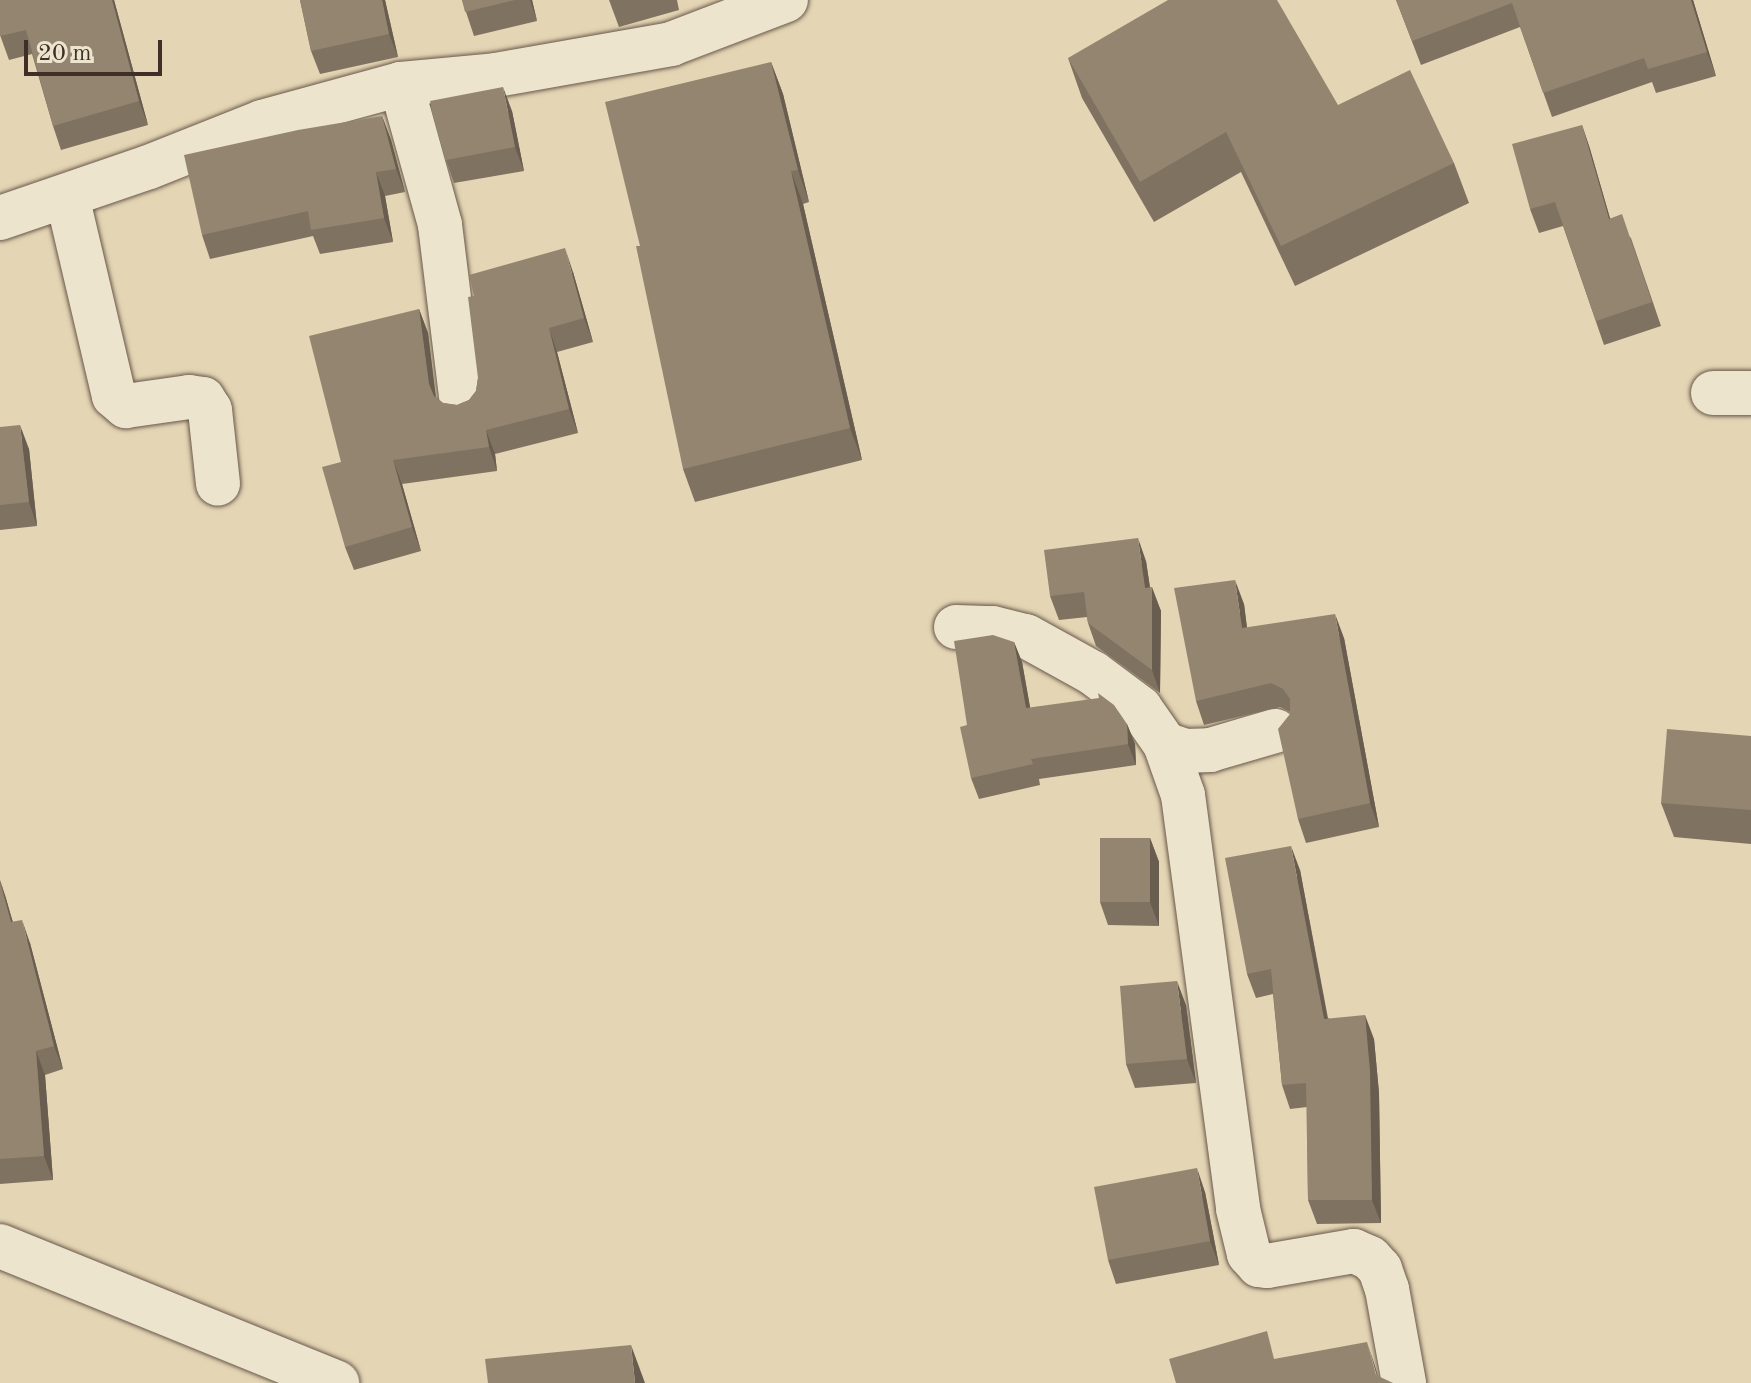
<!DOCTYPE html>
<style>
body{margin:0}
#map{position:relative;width:1751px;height:1383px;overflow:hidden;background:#e4d5b4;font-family:"Old Standard TT",serif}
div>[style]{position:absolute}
.roads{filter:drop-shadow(0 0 2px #68584b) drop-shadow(0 0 2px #68584b)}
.minor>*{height:44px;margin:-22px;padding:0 22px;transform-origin:22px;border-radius:22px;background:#ede4ce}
.wall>*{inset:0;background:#7f7261}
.shaded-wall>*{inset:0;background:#685d4f}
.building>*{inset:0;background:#948571}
span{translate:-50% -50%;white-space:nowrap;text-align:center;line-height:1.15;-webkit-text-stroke:6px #ede4ce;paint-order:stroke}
.scale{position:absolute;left:24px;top:40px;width:138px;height:36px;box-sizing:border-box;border:4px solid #3e2f28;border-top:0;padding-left:10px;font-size:24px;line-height:28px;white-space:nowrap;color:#3e2f28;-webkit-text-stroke:6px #ede4ce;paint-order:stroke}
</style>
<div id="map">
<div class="roads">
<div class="minor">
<div style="left:401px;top:84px;width:146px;rotate:74.5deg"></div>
<div style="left:440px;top:225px;width:180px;rotate:83deg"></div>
<div style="left:67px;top:196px;width:205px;rotate:76.8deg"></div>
<div style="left:114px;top:396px;width:16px;rotate:40deg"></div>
<div style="left:126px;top:406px;width:64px;rotate:-8.1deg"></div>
<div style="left:189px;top:397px;width:14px;rotate:8deg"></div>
<div style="left:203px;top:399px;width:13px;rotate:58deg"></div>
<div style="left:210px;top:410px;width:74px;rotate:83.8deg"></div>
<div style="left:0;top:218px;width:157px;rotate:-18.9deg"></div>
<div style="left:149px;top:167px;width:122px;rotate:-21.7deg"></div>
<div style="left:262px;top:122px;width:144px;rotate:-15.3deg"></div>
<div style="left:401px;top:84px;width:95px;rotate:-5.4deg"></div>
<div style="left:496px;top:75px;width:178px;rotate:-10deg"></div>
<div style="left:671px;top:44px;width:123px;rotate:-20.9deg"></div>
<div style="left:1713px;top:393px;width:38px"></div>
<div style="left:956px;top:627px;width:37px;rotate:2deg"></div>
<div style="left:993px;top:628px;width:34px;rotate:14deg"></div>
<div style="left:1026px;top:636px;width:77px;rotate:28.9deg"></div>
<div style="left:1093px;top:673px;width:59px;rotate:36.7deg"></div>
<div style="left:1140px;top:708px;width:44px;rotate:55.2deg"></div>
<div style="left:1165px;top:744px;width:54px;rotate:70.6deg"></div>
<div style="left:1183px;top:795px;width:418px;rotate:82.4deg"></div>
<div style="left:1238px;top:1209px;width:46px;rotate:76.3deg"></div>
<div style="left:1249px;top:1254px;width:15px;rotate:48deg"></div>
<div style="left:1259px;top:1265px;width:8px;rotate:7deg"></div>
<div style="left:1267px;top:1266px;width:88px;rotate:-9.8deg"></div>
<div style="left:1354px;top:1251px;width:17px;rotate:24deg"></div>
<div style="left:1370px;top:1258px;width:15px;rotate:48deg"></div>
<div style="left:1380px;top:1269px;width:21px;rotate:71deg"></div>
<div style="left:1387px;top:1289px;width:96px;rotate:79.7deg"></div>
<div style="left:1165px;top:744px;width:21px;rotate:19deg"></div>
<div style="left:1185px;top:751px;width:25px;rotate:-2deg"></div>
<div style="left:1210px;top:750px;width:68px;rotate:-16.3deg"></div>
<div style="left:0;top:1246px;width:364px;rotate:22.1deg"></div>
</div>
</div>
<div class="wall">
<div style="clip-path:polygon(114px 0,148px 125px,61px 150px,53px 126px,32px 54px,9px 60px,0 35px)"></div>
<div style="clip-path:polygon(300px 0,385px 0,398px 57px,320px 74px,311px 51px)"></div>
<div style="clip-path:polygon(462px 0,532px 0,537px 21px,474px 36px)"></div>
<div style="clip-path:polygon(609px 0,677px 0,679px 10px,619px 27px)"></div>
<div style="clip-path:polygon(1396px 0,1693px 0,1716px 76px,1656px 93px,1652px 82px,1552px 117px,1520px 27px,1421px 65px)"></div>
<div style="clip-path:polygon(1068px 58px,1338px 105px,1454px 163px,1469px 203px,1295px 286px,1241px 172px,1154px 222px,1082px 98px)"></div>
<div style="clip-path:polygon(771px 62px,783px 94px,809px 202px,803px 204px,862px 460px,695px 502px,683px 469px)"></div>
<div style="clip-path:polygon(512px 111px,524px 171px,454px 183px,446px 160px)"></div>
<div style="clip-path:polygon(382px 116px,391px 140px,405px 192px,385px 196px,393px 242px,320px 254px,313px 236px,210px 259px,202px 235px)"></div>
<div style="clip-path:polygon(1582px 125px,1590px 149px,1610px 218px,1631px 238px,1661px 326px,1604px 345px,1563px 226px,1539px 233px,1530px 209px)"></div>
<div style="clip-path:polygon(573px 272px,593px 342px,557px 352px,578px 433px,495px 454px,497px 471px,402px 484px,421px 551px,354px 570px,345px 547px,341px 462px,419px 309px,428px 333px,436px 397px,443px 403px,457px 405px,469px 400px,476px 391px,478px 378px)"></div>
<div style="clip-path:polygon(0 427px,29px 449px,37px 526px,0 530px)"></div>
<div style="clip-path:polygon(1146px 561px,1150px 587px,1161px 611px,1160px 693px,1096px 646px,1088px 623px,1087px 617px,1059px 620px,1050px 596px)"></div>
<div style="clip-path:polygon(1244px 604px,1247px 628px,1344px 638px,1379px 827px,1306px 843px,1298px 819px,1290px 712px,1280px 707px,1204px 725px,1196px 701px)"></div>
<div style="clip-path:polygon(1014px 642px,1022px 662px,1030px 708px,1127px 724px,1135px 744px,1136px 765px,1039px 779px,1040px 785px,979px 799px,971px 778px,967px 725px)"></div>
<div style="clip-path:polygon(1751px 736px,1751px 844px,1674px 837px,1661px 803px)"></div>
<div style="clip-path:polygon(1150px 838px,1159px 862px,1159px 926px,1108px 925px,1100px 902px)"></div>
<div style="clip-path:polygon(1300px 870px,1328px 1018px,1374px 1039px,1379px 1093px,1381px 1223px,1317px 1224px,1308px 1200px,1307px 1107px,1290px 1109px,1282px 1085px,1273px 994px,1256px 998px,1247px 974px)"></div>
<div style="clip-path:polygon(0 880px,13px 922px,30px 943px,63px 1069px,45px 1075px,53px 1180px,0 1184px)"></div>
<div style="clip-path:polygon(1186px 1005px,1196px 1083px,1135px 1088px,1126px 1064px)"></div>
<div style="clip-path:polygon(1205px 1192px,1219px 1265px,1116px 1284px,1108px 1260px)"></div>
</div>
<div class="shaded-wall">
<div style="clip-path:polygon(112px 0,114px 0,148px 125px,139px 101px)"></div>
<div style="clip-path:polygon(382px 0,385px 0,398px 57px,389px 34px)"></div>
<div style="clip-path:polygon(530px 0,532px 0,537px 21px)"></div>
<div style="clip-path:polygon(1691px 0,1693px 0,1716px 76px,1707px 52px)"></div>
<div style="clip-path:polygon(771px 62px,783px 94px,809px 202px,798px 170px)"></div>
<div style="clip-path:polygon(503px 87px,512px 111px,524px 171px,515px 147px)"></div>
<div style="clip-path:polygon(382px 116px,391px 140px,405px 192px,396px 169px)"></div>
<div style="clip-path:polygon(1582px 125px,1590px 149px,1617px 243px,1609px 219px)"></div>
<div style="clip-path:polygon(791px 171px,803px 204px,862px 460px,850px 428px)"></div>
<div style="clip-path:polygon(376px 172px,385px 196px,393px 242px,384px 218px)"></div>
<div style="clip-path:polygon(565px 248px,573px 272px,593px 342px,584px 318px)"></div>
<div style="clip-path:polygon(419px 309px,428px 333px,437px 408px,429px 384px)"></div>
<div style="clip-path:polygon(549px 328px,557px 352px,578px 433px,569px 409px)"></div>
<div style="clip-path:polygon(20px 425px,29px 449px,37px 526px,29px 502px)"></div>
<div style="clip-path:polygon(486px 430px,495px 454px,497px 471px,489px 447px)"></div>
<div style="clip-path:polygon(393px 460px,402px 484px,421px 551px,412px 527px)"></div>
<div style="clip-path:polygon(1138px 538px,1146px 561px,1152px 602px,1152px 587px,1161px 611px,1160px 693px,1152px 670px,1145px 588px)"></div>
<div style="clip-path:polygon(1235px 580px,1244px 604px,1250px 652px,1242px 628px)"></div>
<div style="clip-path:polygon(1335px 614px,1344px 638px,1379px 827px,1370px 803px)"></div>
<div style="clip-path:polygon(1014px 642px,1022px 662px,1034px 729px,1026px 708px)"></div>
<div style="clip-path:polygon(1127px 724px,1135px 744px,1136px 765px,1128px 744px)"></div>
<div style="clip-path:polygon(1150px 838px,1159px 862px,1159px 926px,1150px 902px)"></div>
<div style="clip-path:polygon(1291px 846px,1300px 870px,1332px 1043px,1324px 1019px)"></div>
<div style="clip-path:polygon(0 880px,6px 898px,19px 946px,11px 922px)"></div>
<div style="clip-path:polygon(22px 920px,30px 943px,63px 1069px,54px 1046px)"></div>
<div style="clip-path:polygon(1177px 981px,1186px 1005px,1196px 1083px,1187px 1059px)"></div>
<div style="clip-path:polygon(1365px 1015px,1374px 1039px,1379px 1093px,1381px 1223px,1372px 1200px)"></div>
<div style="clip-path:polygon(36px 1051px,45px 1075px,53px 1180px,44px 1156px)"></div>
<div style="clip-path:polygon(1197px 1168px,1205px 1192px,1219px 1265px,1210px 1241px)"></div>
<div style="clip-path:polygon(1367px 1342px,1375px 1366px,1380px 1383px,1379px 1383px)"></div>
<div style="clip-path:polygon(631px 1345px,645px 1383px,635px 1383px)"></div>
</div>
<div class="building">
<div style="clip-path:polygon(0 0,112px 0,139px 101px,53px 126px,26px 30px,0 36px)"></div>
<div style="clip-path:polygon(300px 0,382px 0,389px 34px,311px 51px)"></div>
<div style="clip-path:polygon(462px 0,515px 0,465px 12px)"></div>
<div style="clip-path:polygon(1168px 0,1277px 0,1338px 105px,1410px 70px,1454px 163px,1281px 246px,1226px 132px,1140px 182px,1068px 58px)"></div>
<div style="clip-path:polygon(1396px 0,1691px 0,1707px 52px,1648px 69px,1644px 58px,1543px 93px,1512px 3px,1412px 41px)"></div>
<div style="clip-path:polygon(771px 62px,798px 170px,791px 171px,850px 428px,683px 469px,636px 246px,640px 246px,605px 102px)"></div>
<div style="clip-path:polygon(503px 87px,515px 147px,446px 160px,430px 101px)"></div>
<div style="clip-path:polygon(382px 116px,396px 169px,376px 172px,384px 218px,311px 230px,308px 211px,202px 235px,184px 155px,298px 130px)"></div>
<div style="clip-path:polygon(1582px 125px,1609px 219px,1622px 214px,1652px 302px,1596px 321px,1555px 202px,1530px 209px,1512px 144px)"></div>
<div style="clip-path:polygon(565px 248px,584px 318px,549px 328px,569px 409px,486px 430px,489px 447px,393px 460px,412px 527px,345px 547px,322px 467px,341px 462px,309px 336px,419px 309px,429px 384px,434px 396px,443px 403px,457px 405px,469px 400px,476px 391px,478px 378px,468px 297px,474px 296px,469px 275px)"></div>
<div style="clip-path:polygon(20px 425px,29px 502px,0 505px,0 427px)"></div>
<div style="clip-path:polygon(1138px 538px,1145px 588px,1152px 587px,1152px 670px,1088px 623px,1084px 592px,1050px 596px,1044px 550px)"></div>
<div style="clip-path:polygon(1235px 580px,1242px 628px,1335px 614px,1370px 803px,1298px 819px,1278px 729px,1290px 714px,1290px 699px,1283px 689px,1271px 683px,1196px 701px,1174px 588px)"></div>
<div style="clip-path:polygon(993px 635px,1014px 642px,1026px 708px,1099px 698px,1098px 693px,1114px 705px,1127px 724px,1128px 744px,1031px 759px,1033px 764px,971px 778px,960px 727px,967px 725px,954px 641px)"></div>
<div style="clip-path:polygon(1667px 729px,1751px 736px,1751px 810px,1661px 803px)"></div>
<div style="clip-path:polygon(1100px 838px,1150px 838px,1150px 902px,1100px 902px)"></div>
<div style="clip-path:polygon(1291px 846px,1324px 1019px,1365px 1015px,1370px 1070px,1372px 1200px,1308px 1200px,1306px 1083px,1282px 1085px,1271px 969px,1247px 974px,1225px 858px)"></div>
<div style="clip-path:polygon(0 883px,11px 922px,22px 920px,54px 1046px,36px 1051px,44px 1156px,0 1159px)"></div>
<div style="clip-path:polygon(1177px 981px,1187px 1059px,1126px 1064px,1120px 986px)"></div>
<div style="clip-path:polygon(1197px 1168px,1210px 1241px,1108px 1260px,1094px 1187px)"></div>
<div style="clip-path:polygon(1267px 1331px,1274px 1359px,1367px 1342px,1376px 1375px,1393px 1383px,1176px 1383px,1169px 1359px)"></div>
<div style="clip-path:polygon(631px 1345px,635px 1383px,488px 1383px,485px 1359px)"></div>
</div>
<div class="scale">20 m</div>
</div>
